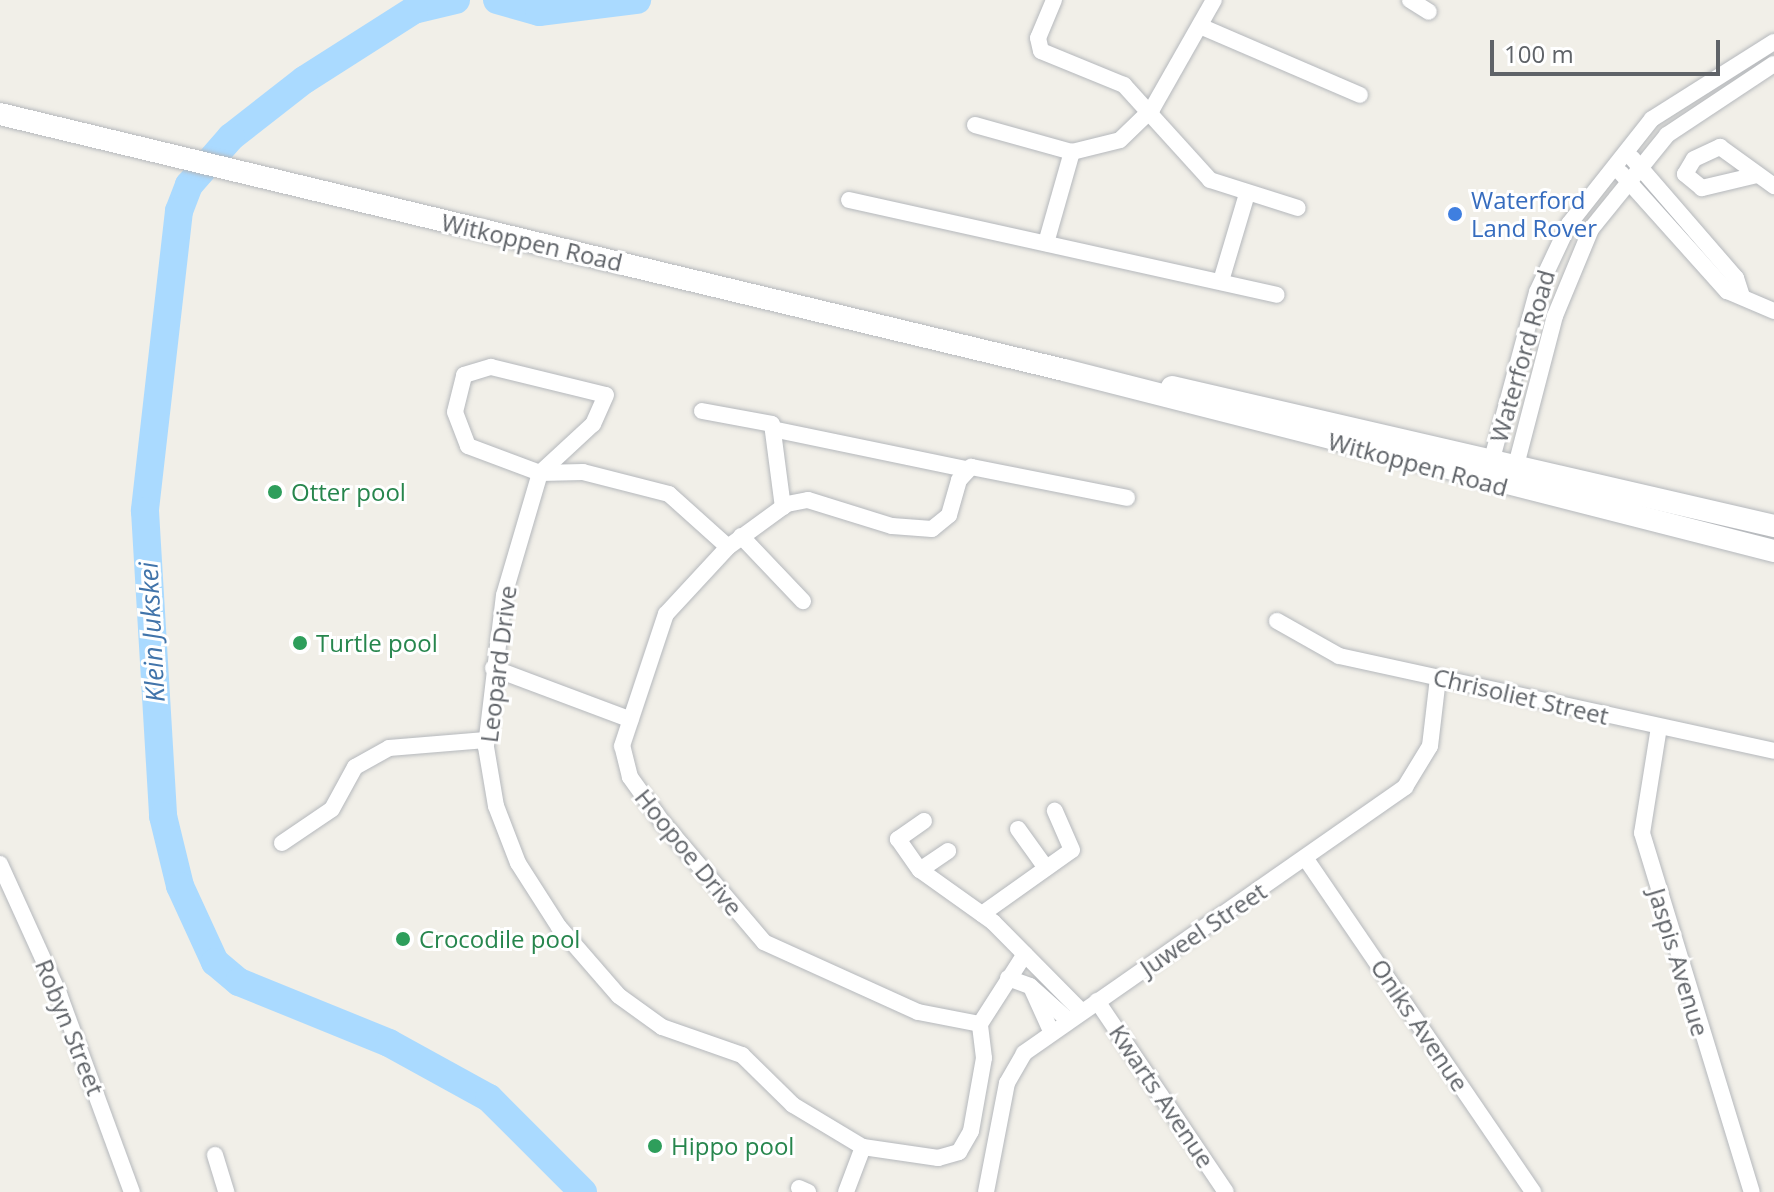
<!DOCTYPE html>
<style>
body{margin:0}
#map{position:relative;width:1774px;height:1192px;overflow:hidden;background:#f1efe8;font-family:"Open Sans",sans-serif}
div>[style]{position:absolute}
.river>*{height:28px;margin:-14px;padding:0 14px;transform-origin:14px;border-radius:14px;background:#aadaff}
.roads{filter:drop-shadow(0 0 2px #b5b8bc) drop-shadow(0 0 2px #b5b8bc)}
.street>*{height:16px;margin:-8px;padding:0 8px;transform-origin:8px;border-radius:8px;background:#fff}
.secondary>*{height:22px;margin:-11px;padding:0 11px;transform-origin:11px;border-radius:11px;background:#fff}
.dots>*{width:22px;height:22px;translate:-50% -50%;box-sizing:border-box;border:4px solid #fff;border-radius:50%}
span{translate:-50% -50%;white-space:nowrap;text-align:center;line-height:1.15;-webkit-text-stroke:6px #fff;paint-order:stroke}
.shop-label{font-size:24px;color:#366cbe}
.left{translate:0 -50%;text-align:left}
.street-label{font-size:24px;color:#5f6368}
.leisure-label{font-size:24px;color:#27864d}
.water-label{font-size:26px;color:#4174aa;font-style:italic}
.scale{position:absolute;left:1490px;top:40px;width:230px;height:36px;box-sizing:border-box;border:4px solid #5f6368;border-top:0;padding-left:10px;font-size:24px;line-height:28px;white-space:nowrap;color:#5f6368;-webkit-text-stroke:6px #fff;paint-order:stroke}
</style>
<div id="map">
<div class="river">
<div style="left:456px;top:0;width:43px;rotate:166.6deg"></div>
<div style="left:414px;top:10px;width:130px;rotate:147.5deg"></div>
<div style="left:304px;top:80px;width:93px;rotate:142deg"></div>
<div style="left:231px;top:137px;width:64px;rotate:131.2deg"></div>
<div style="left:189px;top:185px;width:28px;rotate:111deg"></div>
<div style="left:179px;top:211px;width:302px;rotate:96.5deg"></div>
<div style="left:145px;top:511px;width:306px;rotate:86.6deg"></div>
<div style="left:163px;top:816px;width:72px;rotate:76.3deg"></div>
<div style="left:180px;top:886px;width:84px;rotate:65.3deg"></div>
<div style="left:215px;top:962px;width:31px;rotate:40deg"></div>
<div style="left:239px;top:982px;width:162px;rotate:22.1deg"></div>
<div style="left:389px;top:1043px;width:114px;rotate:28.8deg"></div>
<div style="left:489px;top:1098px;width:133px;rotate:45deg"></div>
<div style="left:497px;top:0;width:44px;rotate:15.9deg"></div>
<div style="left:539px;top:12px;width:99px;rotate:-7deg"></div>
</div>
<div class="roads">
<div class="street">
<div style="left:1054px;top:0;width:41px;rotate:112.8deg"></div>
<div style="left:1038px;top:38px;width:13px;rotate:77deg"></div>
<div style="left:1041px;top:51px;width:90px;rotate:22.3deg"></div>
<div style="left:1124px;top:85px;width:128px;rotate:47.8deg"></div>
<div style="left:1210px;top:180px;width:92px;rotate:17.7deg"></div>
<div style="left:1410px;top:0;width:22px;rotate:32deg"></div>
<div style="left:1200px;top:26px;width:174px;rotate:23.3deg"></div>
<div style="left:975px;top:125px;width:101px;rotate:15.6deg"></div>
<div style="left:1072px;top:152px;width:49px;rotate:-14deg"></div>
<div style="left:1120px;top:140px;width:45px;rotate:-44.1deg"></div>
<div style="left:1152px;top:109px;width:125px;rotate:-60.4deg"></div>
<div style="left:1632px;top:158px;width:159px;rotate:49.1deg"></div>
<div style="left:1736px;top:278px;width:19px;rotate:72deg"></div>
<div style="left:1621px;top:173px;width:159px;rotate:48.1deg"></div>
<div style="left:1727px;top:291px;width:51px;rotate:23.1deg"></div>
<div style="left:1757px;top:175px;width:57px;rotate:166.7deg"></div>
<div style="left:1702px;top:188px;width:22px;rotate:-141deg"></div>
<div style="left:1685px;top:174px;width:17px;rotate:-59deg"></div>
<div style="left:1694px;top:159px;width:29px;rotate:-25deg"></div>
<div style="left:1720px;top:147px;width:67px;rotate:35.8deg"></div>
<div style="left:849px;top:200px;width:438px;rotate:12.5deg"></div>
<div style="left:1046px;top:243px;width:95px;rotate:-74.1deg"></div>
<div style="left:1221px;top:281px;width:88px;rotate:-73.4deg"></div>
<div style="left:702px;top:411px;width:71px;rotate:10.5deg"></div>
<div style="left:772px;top:424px;width:84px;rotate:82.5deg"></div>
<div style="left:777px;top:430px;width:193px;rotate:11.7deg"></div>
<div style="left:1489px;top:470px;width:184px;rotate:-74.9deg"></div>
<div style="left:1537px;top:292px;width:75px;rotate:-64.8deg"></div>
<div style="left:1569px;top:224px;width:134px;rotate:-51.7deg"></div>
<div style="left:1652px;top:119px;width:144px;rotate:-32.3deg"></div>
<div style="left:1513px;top:477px;width:166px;rotate:-75.4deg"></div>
<div style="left:1555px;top:316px;width:94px;rotate:-67.5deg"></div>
<div style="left:1591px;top:229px;width:121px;rotate:-51deg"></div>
<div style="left:1667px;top:135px;width:128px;rotate:-33.6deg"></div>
<div style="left:741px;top:536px;width:90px;rotate:46.4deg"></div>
<div style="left:728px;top:547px;width:79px;rotate:-138.1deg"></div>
<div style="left:669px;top:494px;width:89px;rotate:-165.7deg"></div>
<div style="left:583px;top:472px;width:43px;rotate:178.7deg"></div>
<div style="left:540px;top:473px;width:77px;rotate:-159.4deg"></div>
<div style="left:468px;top:446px;width:36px;rotate:-111deg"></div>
<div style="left:455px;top:412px;width:38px;rotate:-76deg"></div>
<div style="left:464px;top:375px;width:28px;rotate:-17deg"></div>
<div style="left:491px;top:367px;width:118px;rotate:13.7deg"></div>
<div style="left:606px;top:395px;width:32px;rotate:114deg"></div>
<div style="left:593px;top:424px;width:72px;rotate:137.2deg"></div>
<div style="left:540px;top:473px;width:127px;rotate:106.4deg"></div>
<div style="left:504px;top:595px;width:153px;rotate:96.8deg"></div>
<div style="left:486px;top:747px;width:60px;rotate:80.4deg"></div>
<div style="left:496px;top:806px;width:61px;rotate:68.9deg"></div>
<div style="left:518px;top:863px;width:76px;rotate:57.4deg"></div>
<div style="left:559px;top:927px;width:91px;rotate:49deg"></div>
<div style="left:619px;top:996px;width:53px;rotate:35.8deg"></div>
<div style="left:662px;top:1027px;width:85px;rotate:19.3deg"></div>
<div style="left:742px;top:1055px;width:71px;rotate:44.4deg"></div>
<div style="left:793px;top:1105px;width:82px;rotate:31deg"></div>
<div style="left:863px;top:1147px;width:76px;rotate:8.3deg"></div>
<div style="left:938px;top:1158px;width:22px;rotate:-16deg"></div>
<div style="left:959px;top:1152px;width:24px;rotate:-60deg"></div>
<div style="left:971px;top:1131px;width:74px;rotate:-79.9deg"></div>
<div style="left:984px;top:1058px;width:34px;rotate:-97deg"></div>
<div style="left:1277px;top:621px;width:71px;rotate:29.4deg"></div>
<div style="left:1339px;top:656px;width:445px;rotate:12.3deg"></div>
<div style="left:493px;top:668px;width:147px;rotate:20.6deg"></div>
<div style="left:1659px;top:727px;width:107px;rotate:99.1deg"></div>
<div style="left:1642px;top:833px;width:375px;rotate:73deg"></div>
<div style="left:924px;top:821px;width:32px;rotate:145deg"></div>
<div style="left:898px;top:839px;width:38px;rotate:55deg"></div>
<div style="left:920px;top:870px;width:90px;rotate:35.5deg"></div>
<div style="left:993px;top:922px;width:125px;rotate:45.3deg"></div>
<div style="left:1018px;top:829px;width:48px;rotate:54.3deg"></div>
<div style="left:282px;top:843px;width:60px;rotate:-34.2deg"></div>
<div style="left:332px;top:809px;width:48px;rotate:-61.3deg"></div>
<div style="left:355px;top:767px;width:39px;rotate:-29deg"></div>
<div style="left:389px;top:748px;width:97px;rotate:-4.7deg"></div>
<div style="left:1306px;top:859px;width:403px;rotate:55.7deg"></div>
<div style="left:0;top:864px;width:143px;rotate:65.6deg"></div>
<div style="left:59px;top:994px;width:211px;rotate:69.8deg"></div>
<div style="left:920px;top:870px;width:34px;rotate:-34deg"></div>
<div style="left:982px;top:914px;width:110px;rotate:-35.4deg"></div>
<div style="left:1072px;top:850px;width:43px;rotate:-113.6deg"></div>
<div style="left:1008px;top:978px;width:23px;rotate:20deg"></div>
<div style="left:1030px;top:986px;width:51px;rotate:41.8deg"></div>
<div style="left:1031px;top:987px;width:48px;rotate:65.6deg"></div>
<div style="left:1097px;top:1001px;width:230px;rotate:56deg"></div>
<div style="left:980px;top:1024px;width:63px;rotate:-169deg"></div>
<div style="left:918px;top:1012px;width:169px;rotate:-155.6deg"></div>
<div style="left:764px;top:942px;width:156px;rotate:-130.3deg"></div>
<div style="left:663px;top:823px;width:57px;rotate:-125.7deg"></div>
<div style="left:630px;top:777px;width:32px;rotate:-104deg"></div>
<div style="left:622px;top:746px;width:139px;rotate:-71.6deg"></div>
<div style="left:666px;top:614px;width:91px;rotate:-47.2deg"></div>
<div style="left:728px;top:547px;width:73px;rotate:-36.1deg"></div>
<div style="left:787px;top:504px;width:21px;rotate:-11deg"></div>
<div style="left:808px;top:500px;width:88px;rotate:17.2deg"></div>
<div style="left:892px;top:526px;width:40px;rotate:4.3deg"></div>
<div style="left:932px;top:529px;width:22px;rotate:-39deg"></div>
<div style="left:949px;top:515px;width:36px;rotate:-74deg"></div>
<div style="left:959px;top:480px;width:18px;rotate:-47deg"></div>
<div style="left:971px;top:467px;width:159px;rotate:11.2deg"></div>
<div style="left:980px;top:1024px;width:83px;rotate:-57.3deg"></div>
<div style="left:215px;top:1155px;width:39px;rotate:73deg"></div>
<div style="left:799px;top:1188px;width:10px;rotate:24deg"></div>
<div style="left:846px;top:1192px;width:48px;rotate:-69.3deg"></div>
<div style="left:986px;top:1192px;width:111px;rotate:-79.1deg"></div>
<div style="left:1007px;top:1083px;width:34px;rotate:-60deg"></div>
<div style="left:1024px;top:1053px;width:465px;rotate:-34.9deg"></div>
<div style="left:1405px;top:787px;width:48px;rotate:-58.6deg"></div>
<div style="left:1430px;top:746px;width:68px;rotate:-83.3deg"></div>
</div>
<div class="secondary">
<div style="left:0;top:114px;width:1094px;rotate:13.53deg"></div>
<div style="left:1064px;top:370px;width:733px;rotate:14.3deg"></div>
<div style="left:1172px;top:387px;width:618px;rotate:13deg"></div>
</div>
</div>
<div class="dots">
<div style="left:1455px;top:214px;background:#3f7fe0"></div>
<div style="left:275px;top:492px;background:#2e9e5b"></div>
<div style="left:300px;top:643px;background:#2e9e5b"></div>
<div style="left:403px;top:939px;background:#2e9e5b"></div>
<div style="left:655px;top:1146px;background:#2e9e5b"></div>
</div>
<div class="shop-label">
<span class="left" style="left:1471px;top:214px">Waterford<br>Land Rover</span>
</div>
<div class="street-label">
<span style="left:532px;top:242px;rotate:13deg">Witkoppen Road</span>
<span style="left:1522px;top:356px;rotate:-74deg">Waterford Road</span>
<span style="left:1418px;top:464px;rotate:15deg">Witkoppen Road</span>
<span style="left:498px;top:664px;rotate:-83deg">Leopard Drive</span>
<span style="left:1521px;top:696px;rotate:13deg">Chrisoliet Street</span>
<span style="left:689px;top:852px;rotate:51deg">Hoopoe Drive</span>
<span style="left:1203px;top:929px;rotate:-34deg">Juweel Street</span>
<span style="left:1679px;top:962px;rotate:73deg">Jaspis Avenue</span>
<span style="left:1420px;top:1025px;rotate:56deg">Oniks Avenue</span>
<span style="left:70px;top:1027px;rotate:68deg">Robyn Street</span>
<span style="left:1162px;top:1096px;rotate:56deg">Kwarts Avenue</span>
</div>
<div class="leisure-label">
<span class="left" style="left:291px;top:492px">Otter pool</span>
<span class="left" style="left:316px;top:643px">Turtle pool</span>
<span class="left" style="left:419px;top:939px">Crocodile pool</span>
<span class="left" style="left:671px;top:1146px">Hippo pool</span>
</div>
<div class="water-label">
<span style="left:152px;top:632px;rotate:-93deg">Klein Jukskei</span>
</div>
<div class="scale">100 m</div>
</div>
